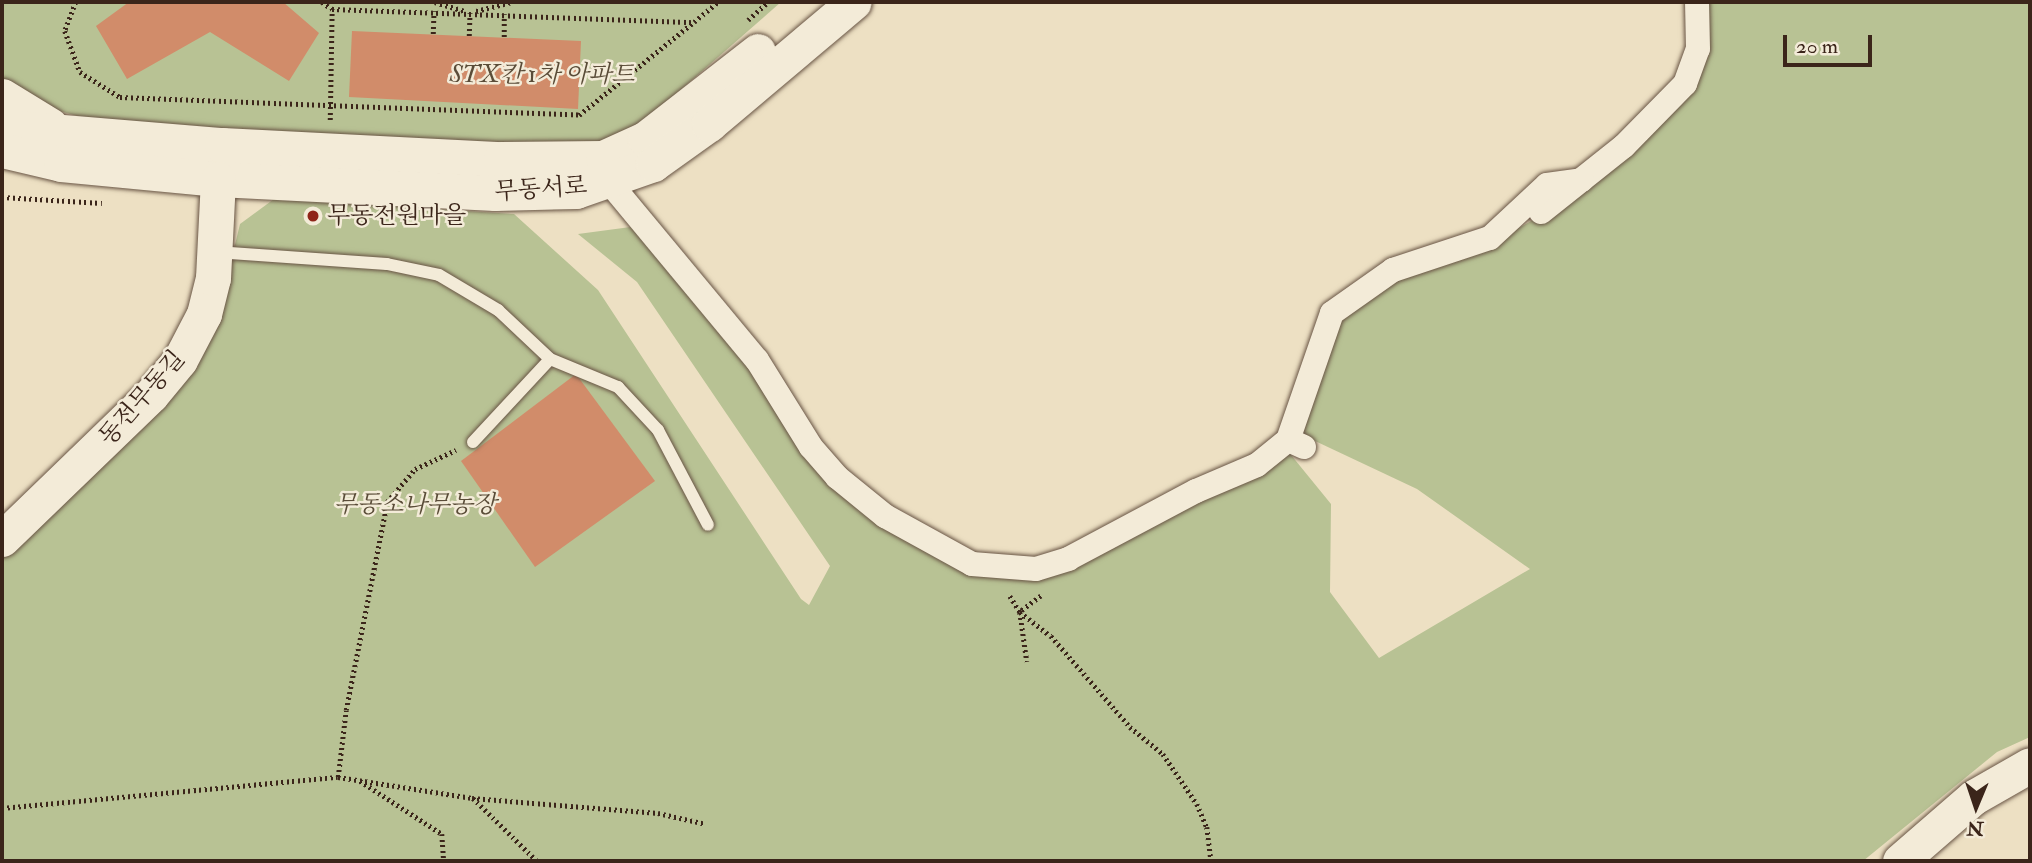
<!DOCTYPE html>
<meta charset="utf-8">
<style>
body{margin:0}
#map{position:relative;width:2032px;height:863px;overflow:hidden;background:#ede0c3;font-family:"IM FELL Double Pica","Noto Serif KR",serif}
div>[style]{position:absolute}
.green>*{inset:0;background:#b8c294}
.building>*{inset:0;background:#d18c6a}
.path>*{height:4.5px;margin-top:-2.25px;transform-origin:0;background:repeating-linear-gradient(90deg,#3b251a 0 2px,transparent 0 5.5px)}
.roads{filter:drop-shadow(0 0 2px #685444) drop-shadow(0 0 2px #685444)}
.lane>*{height:12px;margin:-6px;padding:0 6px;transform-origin:6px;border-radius:6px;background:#f3ebd8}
.street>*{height:24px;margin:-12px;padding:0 12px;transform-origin:12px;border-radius:12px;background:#f3ebd8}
.secondary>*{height:35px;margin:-17.5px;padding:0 17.5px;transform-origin:17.5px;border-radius:17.5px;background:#f3ebd8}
.dots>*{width:19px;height:19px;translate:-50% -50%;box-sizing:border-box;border:4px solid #f3ebd8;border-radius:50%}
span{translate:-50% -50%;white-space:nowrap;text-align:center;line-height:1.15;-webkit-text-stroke:5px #f3ebd8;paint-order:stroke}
.park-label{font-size:24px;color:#5a4c38;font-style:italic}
.street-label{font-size:24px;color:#3b251a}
.poi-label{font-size:24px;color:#3b251a}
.left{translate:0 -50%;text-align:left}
.frame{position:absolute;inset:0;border:4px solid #3b251a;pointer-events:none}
.north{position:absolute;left:1941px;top:772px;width:70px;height:70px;-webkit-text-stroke:5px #f3ebd8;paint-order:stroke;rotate:182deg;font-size:19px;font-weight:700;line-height:28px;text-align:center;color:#3b251a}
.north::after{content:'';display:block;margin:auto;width:24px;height:32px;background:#3b251a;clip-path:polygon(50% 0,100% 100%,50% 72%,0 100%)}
.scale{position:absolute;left:1783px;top:35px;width:89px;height:32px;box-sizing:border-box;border:4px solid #3b251a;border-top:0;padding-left:9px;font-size:21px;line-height:24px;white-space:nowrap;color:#3b251a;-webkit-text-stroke:5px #f3ebd8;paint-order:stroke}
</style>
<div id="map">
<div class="green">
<div style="clip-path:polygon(2px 2px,781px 2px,637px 128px,597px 146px,232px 131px,85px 118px,27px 102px,2px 82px)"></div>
<div style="clip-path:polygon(1704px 2px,2030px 2px,2030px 737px,1997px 752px,1863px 861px,2px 861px,2px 553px,226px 282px,240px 224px,274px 199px,514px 214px,598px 290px,801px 599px,809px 605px,830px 566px,637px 282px,578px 234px,638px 226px,881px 518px,1010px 573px,1287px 450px,1331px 504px,1330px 592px,1379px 658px,1530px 569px,1417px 489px,1296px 432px,1337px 316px,1395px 274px,1495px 241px,1546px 213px,1681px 102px)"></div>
</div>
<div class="building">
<div style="clip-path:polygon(129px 2px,283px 2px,319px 33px,289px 81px,210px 32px,127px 79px,96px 26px)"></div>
<div style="clip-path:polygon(352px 31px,581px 41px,578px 109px,349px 97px)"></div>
<div style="clip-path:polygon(576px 374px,655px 481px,535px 567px,461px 461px)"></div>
</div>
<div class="path">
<div style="left:76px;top:2px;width:31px;rotate:111deg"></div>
<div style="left:65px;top:31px;width:44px;rotate:69.9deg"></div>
<div style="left:80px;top:72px;width:47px;rotate:32deg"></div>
<div style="left:120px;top:97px;width:459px;rotate:2.2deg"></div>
<div style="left:579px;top:115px;width:148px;rotate:-39deg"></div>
<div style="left:322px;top:2px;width:12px;rotate:35deg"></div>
<div style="left:332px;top:9px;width:362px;rotate:2.1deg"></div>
<div style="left:694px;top:22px;width:31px;rotate:-40deg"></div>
<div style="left:435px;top:2px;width:30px;rotate:17deg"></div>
<div style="left:476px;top:11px;width:37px;rotate:-14deg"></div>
<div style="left:748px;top:20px;width:27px;rotate:-42deg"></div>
<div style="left:433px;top:34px;width:23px;rotate:-88deg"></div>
<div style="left:469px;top:36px;width:23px;rotate:-88deg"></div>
<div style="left:504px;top:37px;width:23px;rotate:-90deg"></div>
<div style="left:330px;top:120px;width:111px;rotate:-89deg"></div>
<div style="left:2px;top:197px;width:100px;rotate:3.4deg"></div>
<div style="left:1010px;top:596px;width:19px;rotate:58deg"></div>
<div style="left:1020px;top:612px;width:50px;rotate:82deg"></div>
<div style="left:1041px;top:596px;width:26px;rotate:143deg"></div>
<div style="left:1020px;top:612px;width:39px;rotate:38deg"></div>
<div style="left:1051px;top:636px;width:121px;rotate:49deg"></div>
<div style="left:1130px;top:727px;width:43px;rotate:39.3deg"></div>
<div style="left:1163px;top:754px;width:60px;rotate:55.8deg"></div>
<div style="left:1197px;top:804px;width:25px;rotate:67deg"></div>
<div style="left:1207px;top:827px;width:34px;rotate:83deg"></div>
<div style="left:338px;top:777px;width:67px;rotate:-83.2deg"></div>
<div style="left:346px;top:710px;width:212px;rotate:-78.8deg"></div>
<div style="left:387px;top:502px;width:43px;rotate:-49.7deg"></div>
<div style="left:415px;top:469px;width:45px;rotate:-24.9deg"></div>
<div style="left:360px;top:781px;width:98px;rotate:32.9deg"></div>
<div style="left:442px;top:834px;width:27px;rotate:86deg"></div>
<div style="left:473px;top:798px;width:90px;rotate:44.5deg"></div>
<div style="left:2px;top:808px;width:337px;rotate:-5.3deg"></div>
<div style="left:338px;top:777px;width:136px;rotate:8.9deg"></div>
<div style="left:472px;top:798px;width:187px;rotate:4.6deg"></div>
<div style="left:658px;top:813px;width:49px;rotate:12.9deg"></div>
</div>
<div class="roads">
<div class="lane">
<div style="left:216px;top:252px;width:171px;rotate:4deg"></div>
<div style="left:387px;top:264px;width:53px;rotate:11.9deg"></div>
<div style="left:439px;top:275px;width:69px;rotate:30.7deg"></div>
<div style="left:498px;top:310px;width:71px;rotate:43.3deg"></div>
<div style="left:550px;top:359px;width:74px;rotate:22.4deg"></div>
<div style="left:618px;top:387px;width:59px;rotate:47.1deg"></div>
<div style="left:658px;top:430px;width:107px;rotate:62.2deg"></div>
<div style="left:473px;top:442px;width:113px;rotate:-47.1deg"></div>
</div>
<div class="street">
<div style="left:609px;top:182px;width:231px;rotate:50.3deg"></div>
<div style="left:757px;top:360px;width:102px;rotate:58.2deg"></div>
<div style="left:811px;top:447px;width:40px;rotate:49deg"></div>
<div style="left:837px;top:477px;width:62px;rotate:39.1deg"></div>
<div style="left:885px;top:516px;width:99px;rotate:28.9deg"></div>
<div style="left:972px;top:564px;width:64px;rotate:4.5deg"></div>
<div style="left:1036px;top:569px;width:34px;rotate:-17deg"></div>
<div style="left:1068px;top:559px;width:145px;rotate:-28deg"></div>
<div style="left:1196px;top:491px;width:66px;rotate:-23.1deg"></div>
<div style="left:1257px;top:465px;width:40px;rotate:-39deg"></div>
<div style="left:1541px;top:212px;width:106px;rotate:-38.5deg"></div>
<div style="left:1624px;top:146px;width:87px;rotate:-45.5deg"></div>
<div style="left:1685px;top:84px;width:37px;rotate:-70deg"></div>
<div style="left:1698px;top:49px;width:47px;rotate:-91.2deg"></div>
<div style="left:1304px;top:447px;width:17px;rotate:-156deg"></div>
<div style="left:1288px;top:440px;width:134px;rotate:-70.9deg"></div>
<div style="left:1332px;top:313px;width:75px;rotate:-35.2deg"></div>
<div style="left:1393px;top:270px;width:102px;rotate:-18.3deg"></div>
<div style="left:1490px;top:238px;width:78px;rotate:-42.9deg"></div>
<div style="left:1547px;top:185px;width:35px;rotate:-8deg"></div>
</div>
<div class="secondary">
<div style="left:2px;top:96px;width:57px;rotate:31.5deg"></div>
<div style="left:2px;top:127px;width:221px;rotate:4.7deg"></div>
<div style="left:222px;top:145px;width:279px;rotate:2.9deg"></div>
<div style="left:501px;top:159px;width:102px;rotate:-0.6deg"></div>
<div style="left:603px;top:158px;width:46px;rotate:-24.3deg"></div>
<div style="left:645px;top:139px;width:143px;rotate:-37.9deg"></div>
<div style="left:2px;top:150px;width:61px;rotate:13.3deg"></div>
<div style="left:61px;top:164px;width:158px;rotate:5.5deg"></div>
<div style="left:218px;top:179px;width:277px;rotate:2.9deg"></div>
<div style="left:495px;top:193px;width:81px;rotate:-1.4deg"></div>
<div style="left:576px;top:191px;width:82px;rotate:-19.3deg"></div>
<div style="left:653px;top:164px;width:69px;rotate:-35.5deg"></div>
<div style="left:709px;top:124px;width:189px;rotate:-40.1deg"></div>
<div style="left:2px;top:539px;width:207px;rotate:-44deg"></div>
<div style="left:151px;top:395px;width:45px;rotate:-50.4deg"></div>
<div style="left:180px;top:360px;width:52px;rotate:-62.4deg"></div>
<div style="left:204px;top:314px;width:37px;rotate:-76deg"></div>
<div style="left:213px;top:278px;width:99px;rotate:-87.1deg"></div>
<div style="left:1900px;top:861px;width:98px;rotate:-40.9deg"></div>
<div style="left:1974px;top:797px;width:64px;rotate:-29.7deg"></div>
</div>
</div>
<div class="dots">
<div style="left:313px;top:216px;background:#8f2418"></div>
</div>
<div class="park-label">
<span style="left:542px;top:75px">STX칸 1차 아파트</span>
<span style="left:415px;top:505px">무동소나무농장</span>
</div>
<div class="street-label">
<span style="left:541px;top:189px;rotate:-4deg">무동서로</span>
<span style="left:142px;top:398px;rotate:-49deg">동전무동길</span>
</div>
<div class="poi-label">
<span class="left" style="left:327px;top:216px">무동전원마을</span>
</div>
<div class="frame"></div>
<div class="north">N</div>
<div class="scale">20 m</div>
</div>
